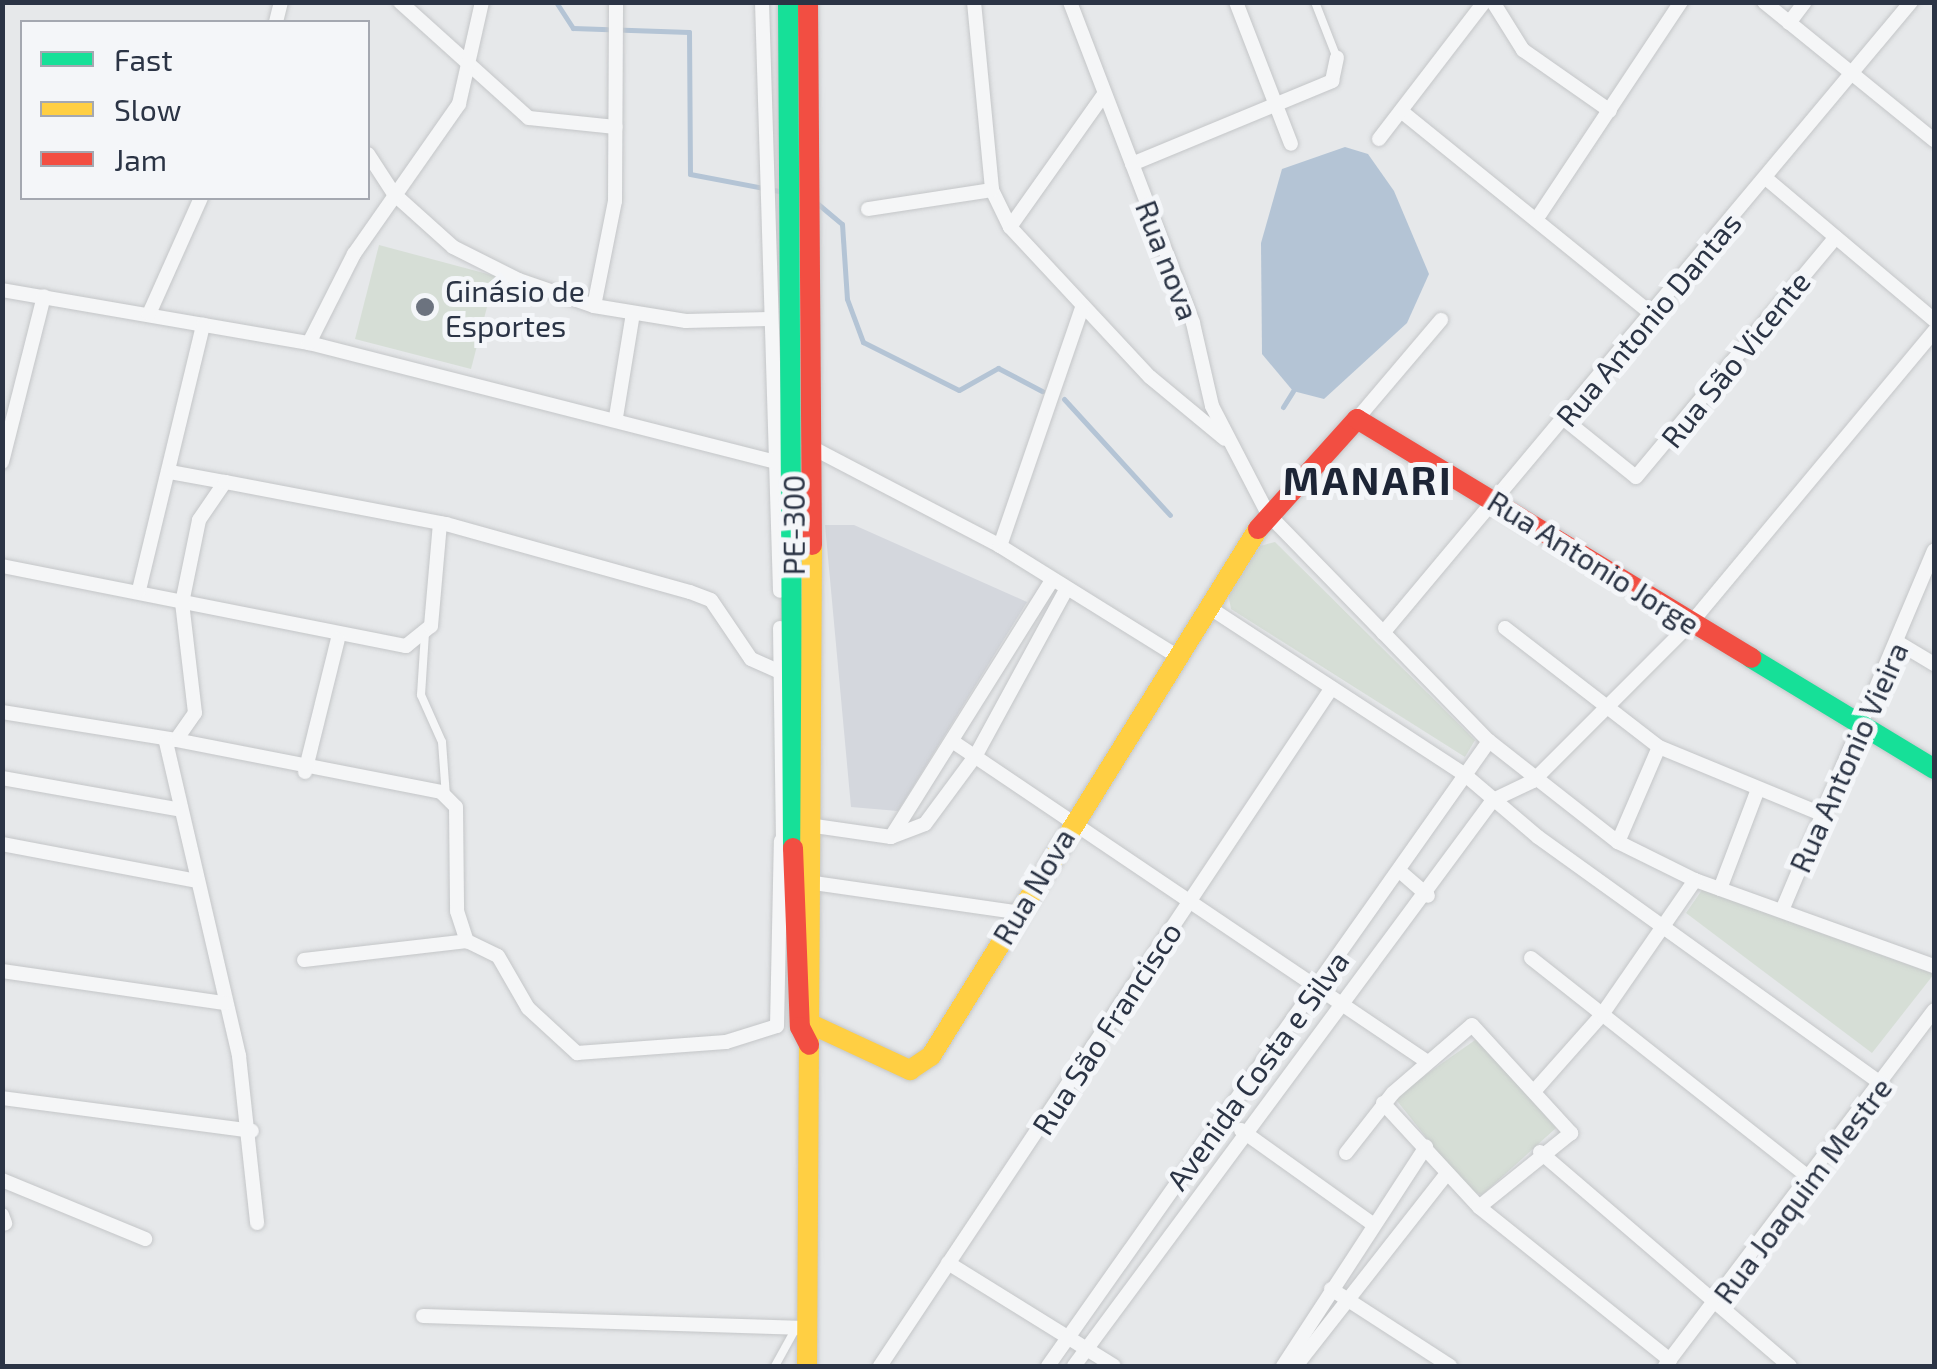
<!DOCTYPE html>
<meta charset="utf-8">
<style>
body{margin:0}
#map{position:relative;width:1937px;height:1369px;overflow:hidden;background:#e6e8ea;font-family:"Exo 2",sans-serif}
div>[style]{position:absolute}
.built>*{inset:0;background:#d4d7dd}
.green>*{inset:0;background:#d6ded6}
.water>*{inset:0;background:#b4c4d5}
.stream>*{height:5px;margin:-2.5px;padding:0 2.5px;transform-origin:2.5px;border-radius:2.5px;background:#b4c4d5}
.roads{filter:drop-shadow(0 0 2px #c4c6c8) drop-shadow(0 0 2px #c4c6c8)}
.lane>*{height:8px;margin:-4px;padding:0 4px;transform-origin:4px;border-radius:4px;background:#f5f6f7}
.street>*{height:14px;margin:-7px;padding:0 7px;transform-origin:7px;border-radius:7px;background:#f5f6f7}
.fast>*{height:20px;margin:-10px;padding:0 10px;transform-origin:10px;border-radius:10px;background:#16e098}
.slow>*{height:20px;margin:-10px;padding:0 10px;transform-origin:10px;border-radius:10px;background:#ffcf43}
.jam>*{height:20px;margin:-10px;padding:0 10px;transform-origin:10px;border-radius:10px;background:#f24e42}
.dots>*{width:28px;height:28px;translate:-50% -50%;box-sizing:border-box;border:5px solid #f4f6f9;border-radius:50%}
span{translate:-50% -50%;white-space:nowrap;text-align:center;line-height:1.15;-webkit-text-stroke:10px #f4f6f9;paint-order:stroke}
.street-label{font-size:30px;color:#2b3445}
.poi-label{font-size:30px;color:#2b3445}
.left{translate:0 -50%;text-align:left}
.district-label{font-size:40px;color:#1d2536;font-weight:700;letter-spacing:2.5px}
.frame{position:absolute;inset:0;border:5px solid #2b3445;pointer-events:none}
.legend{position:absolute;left:20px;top:20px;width:350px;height:180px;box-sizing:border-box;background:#f4f6f9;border:2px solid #a4a8b1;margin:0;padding:12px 18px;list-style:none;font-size:30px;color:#2b3445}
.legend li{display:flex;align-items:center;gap:20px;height:50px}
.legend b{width:50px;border:2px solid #a4a8b1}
</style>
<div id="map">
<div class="built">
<div style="clip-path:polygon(825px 525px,854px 525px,1027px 602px,898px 811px,851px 807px)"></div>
</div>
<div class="green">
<div style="clip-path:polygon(379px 245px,495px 276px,471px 369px,355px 339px)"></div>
<div style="clip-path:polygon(1275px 542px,1475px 740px,1465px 757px,1231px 609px,1228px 593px,1260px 546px)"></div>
<div style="clip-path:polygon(1702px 890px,1934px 974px,1872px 1053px,1686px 913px)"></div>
<div style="clip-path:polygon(1478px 1038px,1556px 1128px,1482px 1195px,1468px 1190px,1394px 1097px)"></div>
</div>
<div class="water">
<div style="clip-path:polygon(1345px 147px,1368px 154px,1394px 191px,1429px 274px,1407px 323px,1324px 399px,1293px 391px,1262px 354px,1261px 243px,1282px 169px)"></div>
</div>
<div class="stream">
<div style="left:556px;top:2px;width:31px;rotate:57deg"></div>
<div style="left:573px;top:28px;width:116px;rotate:2deg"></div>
<div style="left:689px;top:32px;width:142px;rotate:89.6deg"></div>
<div style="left:690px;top:174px;width:96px;rotate:10.8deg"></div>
<div style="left:818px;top:204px;width:31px;rotate:40deg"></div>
<div style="left:842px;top:224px;width:75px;rotate:86.2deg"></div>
<div style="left:847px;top:299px;width:46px;rotate:69.6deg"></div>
<div style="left:863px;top:342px;width:107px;rotate:26.6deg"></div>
<div style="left:959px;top:390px;width:45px;rotate:-29.4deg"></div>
<div style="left:998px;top:368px;width:50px;rotate:27.6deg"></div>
<div style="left:1064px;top:399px;width:157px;rotate:47.6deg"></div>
<div style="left:1283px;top:407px;width:19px;rotate:-58deg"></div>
</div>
<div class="roads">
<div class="lane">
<div style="left:1315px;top:2px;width:60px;rotate:68.6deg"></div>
<div style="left:425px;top:633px;width:62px;rotate:93.7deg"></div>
<div style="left:421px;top:695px;width:51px;rotate:65.9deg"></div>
<div style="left:442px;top:742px;width:55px;rotate:85.8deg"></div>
<div style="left:775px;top:1366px;width:43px;rotate:-61.1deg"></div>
</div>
<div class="street">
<div style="left:400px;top:2px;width:173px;rotate:42deg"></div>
<div style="left:529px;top:118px;width:87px;rotate:5.9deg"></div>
<div style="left:762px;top:2px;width:589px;rotate:88.25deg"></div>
<div style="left:974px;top:2px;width:189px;rotate:84.5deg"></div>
<div style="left:992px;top:190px;width:41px;rotate:64.1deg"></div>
<div style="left:1010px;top:227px;width:205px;rotate:47deg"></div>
<div style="left:1150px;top:377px;width:97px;rotate:39.6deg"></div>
<div style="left:1070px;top:2px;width:344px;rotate:69deg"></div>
<div style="left:1193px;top:323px;width:85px;rotate:77.1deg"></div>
<div style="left:1212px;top:406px;width:122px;rotate:62.6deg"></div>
<div style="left:1268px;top:514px;width:317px;rotate:45.8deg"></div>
<div style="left:1489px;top:741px;width:164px;rotate:38.1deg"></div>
<div style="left:1618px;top:842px;width:86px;rotate:26.3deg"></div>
<div style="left:1695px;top:880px;width:254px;rotate:19.8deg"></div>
<div style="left:1236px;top:2px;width:152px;rotate:68.8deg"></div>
<div style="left:1493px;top:2px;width:57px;rotate:58deg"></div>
<div style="left:1523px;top:50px;width:106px;rotate:35deg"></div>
<div style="left:1764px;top:2px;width:219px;rotate:39.1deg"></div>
<div style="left:276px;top:22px;width:21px;rotate:-76deg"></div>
<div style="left:1789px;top:23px;width:26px;rotate:-53deg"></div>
<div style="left:1401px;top:111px;width:323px;rotate:39deg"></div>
<div style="left:1379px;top:139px;width:173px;rotate:-52.5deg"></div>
<div style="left:368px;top:154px;width:48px;rotate:57deg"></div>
<div style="left:394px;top:194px;width:79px;rotate:41.9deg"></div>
<div style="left:453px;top:247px;width:74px;rotate:26.6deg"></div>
<div style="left:519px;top:280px;width:79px;rotate:19.1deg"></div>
<div style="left:594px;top:306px;width:93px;rotate:9.3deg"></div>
<div style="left:686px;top:321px;width:83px;rotate:-1.4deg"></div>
<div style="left:1132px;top:164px;width:217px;rotate:-22.5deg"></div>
<div style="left:1332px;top:81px;width:24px;rotate:-78deg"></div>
<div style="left:1768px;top:180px;width:217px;rotate:40.1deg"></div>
<div style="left:868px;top:209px;width:125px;rotate:-8.7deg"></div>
<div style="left:1540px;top:214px;width:255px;rotate:-56.4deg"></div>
<div style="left:1010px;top:227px;width:163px;rotate:-54.7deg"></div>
<div style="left:2px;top:290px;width:312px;rotate:9.8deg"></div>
<div style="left:309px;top:343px;width:489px;rotate:14.3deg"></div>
<div style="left:594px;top:306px;width:107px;rotate:-78.7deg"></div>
<div style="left:615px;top:201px;width:199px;rotate:-89.7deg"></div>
<div style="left:149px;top:314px;width:127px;rotate:-65.9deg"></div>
<div style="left:309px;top:343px;width:100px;rotate:-63.2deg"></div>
<div style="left:354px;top:254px;width:183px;rotate:-55deg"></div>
<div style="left:459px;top:104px;width:105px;rotate:-77.3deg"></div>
<div style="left:616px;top:417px;width:105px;rotate:-80.7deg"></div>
<div style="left:1357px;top:419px;width:130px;rotate:-49.7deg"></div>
<div style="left:1564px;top:419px;width:92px;rotate:38.9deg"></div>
<div style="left:1636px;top:477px;width:312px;rotate:-50.2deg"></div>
<div style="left:809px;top:446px;width:216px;rotate:27.6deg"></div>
<div style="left:1000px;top:546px;width:212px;rotate:31.9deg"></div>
<div style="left:2px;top:462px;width:171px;rotate:-75.8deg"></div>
<div style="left:170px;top:472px;width:56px;rotate:10.3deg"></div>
<div style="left:1000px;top:546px;width:252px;rotate:-71deg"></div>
<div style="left:2px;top:566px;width:412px;rotate:11.2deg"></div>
<div style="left:406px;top:646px;width:32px;rotate:-39deg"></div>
<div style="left:431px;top:626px;width:103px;rotate:-85deg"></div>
<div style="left:139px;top:590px;width:273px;rotate:-76.4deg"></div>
<div style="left:1210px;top:608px;width:303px;rotate:33.2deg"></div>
<div style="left:1464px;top:774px;width:97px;rotate:40.4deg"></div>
<div style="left:1538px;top:837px;width:425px;rotate:35.7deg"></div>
<div style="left:780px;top:628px;width:223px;rotate:89.2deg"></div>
<div style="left:1505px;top:628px;width:195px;rotate:37.7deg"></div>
<div style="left:1659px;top:747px;width:173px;rotate:22.4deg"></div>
<div style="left:1383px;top:633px;width:823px;rotate:-50.08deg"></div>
<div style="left:1899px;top:643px;width:41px;rotate:31deg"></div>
<div style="left:2px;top:712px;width:176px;rotate:9.1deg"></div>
<div style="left:176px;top:740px;width:33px;rotate:-55deg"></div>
<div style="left:195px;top:713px;width:111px;rotate:-96.7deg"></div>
<div style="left:182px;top:603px;width:85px;rotate:-78.4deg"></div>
<div style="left:199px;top:520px;width:46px;rotate:-55.6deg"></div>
<div style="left:225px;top:482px;width:225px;rotate:10.8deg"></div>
<div style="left:446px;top:524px;width:253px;rotate:15.6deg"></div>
<div style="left:690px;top:592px;width:22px;rotate:21deg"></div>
<div style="left:711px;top:600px;width:71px;rotate:55.9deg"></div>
<div style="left:751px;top:659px;width:32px;rotate:24deg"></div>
<div style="left:176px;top:740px;width:270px;rotate:11.1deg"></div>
<div style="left:441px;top:792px;width:21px;rotate:45deg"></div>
<div style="left:456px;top:807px;width:104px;rotate:89.4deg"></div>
<div style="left:457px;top:911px;width:32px;rotate:72deg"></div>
<div style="left:952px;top:741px;width:572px;rotate:34.02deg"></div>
<div style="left:166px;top:742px;width:322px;rotate:76.9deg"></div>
<div style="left:239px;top:1056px;width:168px;rotate:83.8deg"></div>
<div style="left:305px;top:772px;width:137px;rotate:-76.1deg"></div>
<div style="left:2px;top:778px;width:182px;rotate:10.1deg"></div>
<div style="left:1493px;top:800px;width:44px;rotate:-25.4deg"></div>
<div style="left:1533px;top:781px;width:223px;rotate:-45deg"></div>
<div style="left:1691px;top:623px;width:380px;rotate:-50.2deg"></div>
<div style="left:808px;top:825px;width:84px;rotate:8.2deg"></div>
<div style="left:891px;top:837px;width:36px;rotate:-21deg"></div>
<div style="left:925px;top:824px;width:86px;rotate:-53.5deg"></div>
<div style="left:976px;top:755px;width:188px;rotate:-61.4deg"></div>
<div style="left:891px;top:837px;width:303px;rotate:-57.9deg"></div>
<div style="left:1618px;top:842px;width:103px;rotate:-66.7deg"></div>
<div style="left:2px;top:844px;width:198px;rotate:10.7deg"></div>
<div style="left:1403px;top:874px;width:33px;rotate:41deg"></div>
<div style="left:814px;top:883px;width:204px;rotate:8.2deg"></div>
<div style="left:1720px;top:889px;width:102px;rotate:-69.2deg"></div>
<div style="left:1783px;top:908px;width:388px;rotate:-67.1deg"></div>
<div style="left:1531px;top:958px;width:358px;rotate:38.3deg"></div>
<div style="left:304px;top:960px;width:164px;rotate:-6.6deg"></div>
<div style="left:467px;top:941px;width:34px;rotate:26deg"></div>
<div style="left:498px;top:956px;width:60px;rotate:60deg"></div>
<div style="left:528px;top:1008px;width:67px;rotate:42.6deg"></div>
<div style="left:577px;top:1053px;width:149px;rotate:-4.2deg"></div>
<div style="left:726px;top:1042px;width:53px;rotate:-17.4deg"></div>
<div style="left:777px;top:1026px;width:185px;rotate:-88.8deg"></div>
<div style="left:2px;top:971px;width:225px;rotate:8.2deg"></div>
<div style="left:1537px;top:1088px;width:96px;rotate:-48.4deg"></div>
<div style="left:1601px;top:1016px;width:165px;rotate:-55.3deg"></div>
<div style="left:2px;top:1098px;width:252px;rotate:7.5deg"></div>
<div style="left:1383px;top:1103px;width:142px;rotate:47.3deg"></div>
<div style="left:1479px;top:1207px;width:245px;rotate:38.7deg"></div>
<div style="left:1241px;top:1130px;width:162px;rotate:35.5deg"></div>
<div style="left:1540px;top:1152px;width:329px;rotate:40.6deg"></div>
<div style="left:1346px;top:1153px;width:76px;rotate:-51.9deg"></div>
<div style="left:1393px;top:1093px;width:104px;rotate:-40.7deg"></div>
<div style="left:1472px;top:1025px;width:147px;rotate:47.5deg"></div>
<div style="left:1571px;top:1133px;width:118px;rotate:141.2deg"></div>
<div style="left:2px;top:1180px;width:155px;rotate:22.4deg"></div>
<div style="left:2px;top:1215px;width:9px;rotate:69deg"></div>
<div style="left:948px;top:1263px;width:195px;rotate:31.8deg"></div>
<div style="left:1331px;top:1289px;width:142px;rotate:32.9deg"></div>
<div style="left:423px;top:1316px;width:383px;rotate:1.8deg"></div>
<div style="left:880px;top:1366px;width:813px;rotate:-56.33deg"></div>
<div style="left:1048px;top:1366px;width:765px;rotate:-54.79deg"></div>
<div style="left:1074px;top:1366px;width:704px;rotate:-53.49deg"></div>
<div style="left:1283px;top:1366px;width:262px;rotate:-56.9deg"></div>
<div style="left:1296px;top:1366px;width:241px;rotate:-51.9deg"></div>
<div style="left:1665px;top:1366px;width:446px;rotate:-52.9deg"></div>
</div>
<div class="fast">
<div style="left:788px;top:2px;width:846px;rotate:89.66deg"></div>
<div style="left:1751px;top:658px;width:214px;rotate:31.2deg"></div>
</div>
<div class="slow">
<div style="left:815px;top:1026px;width:105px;rotate:24.9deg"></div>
<div style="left:910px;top:1070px;width:25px;rotate:-34deg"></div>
<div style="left:931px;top:1056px;width:620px;rotate:-58.18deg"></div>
<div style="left:807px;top:1366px;width:821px;rotate:-89.65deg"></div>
</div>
<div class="jam">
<div style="left:808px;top:2px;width:543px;rotate:89.58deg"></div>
<div style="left:1258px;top:529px;width:148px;rotate:-48deg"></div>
<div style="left:1357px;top:419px;width:461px;rotate:31.2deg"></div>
<div style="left:793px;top:848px;width:179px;rotate:87.8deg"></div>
<div style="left:800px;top:1027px;width:20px;rotate:63deg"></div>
</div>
</div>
<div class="dots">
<div style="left:425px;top:307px;background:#6c737f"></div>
</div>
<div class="street-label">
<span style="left:1168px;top:260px;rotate:69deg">Rua nova</span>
<span style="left:1648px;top:319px;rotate:-50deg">Rua Antonio Dantas</span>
<span style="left:1735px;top:359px;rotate:-51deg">Rua São Vicente</span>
<span style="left:793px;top:525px;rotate:-90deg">PE-300</span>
<span style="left:1594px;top:562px;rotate:32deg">Rua Antonio Jorge</span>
<span style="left:1848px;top:757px;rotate:-66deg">Rua Antonio Vieira</span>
<span style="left:1033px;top:886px;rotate:-59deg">Rua Nova</span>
<span style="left:1106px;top:1028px;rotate:-57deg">Rua São Francisco</span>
<span style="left:1257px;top:1070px;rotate:-54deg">Avenida Costa e Silva</span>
<span style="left:1802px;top:1190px;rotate:-53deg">Rua Joaquim Mestre</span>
</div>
<div class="poi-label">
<span class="left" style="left:445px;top:307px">Ginásio de<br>Esportes</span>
</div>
<div class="district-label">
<span style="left:1368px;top:479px">MANARI</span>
</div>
<div class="frame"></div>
<ul class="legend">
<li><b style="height:12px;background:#16e098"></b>Fast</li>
<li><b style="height:12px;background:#ffcf43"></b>Slow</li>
<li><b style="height:12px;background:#f24e42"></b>Jam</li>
</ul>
</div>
